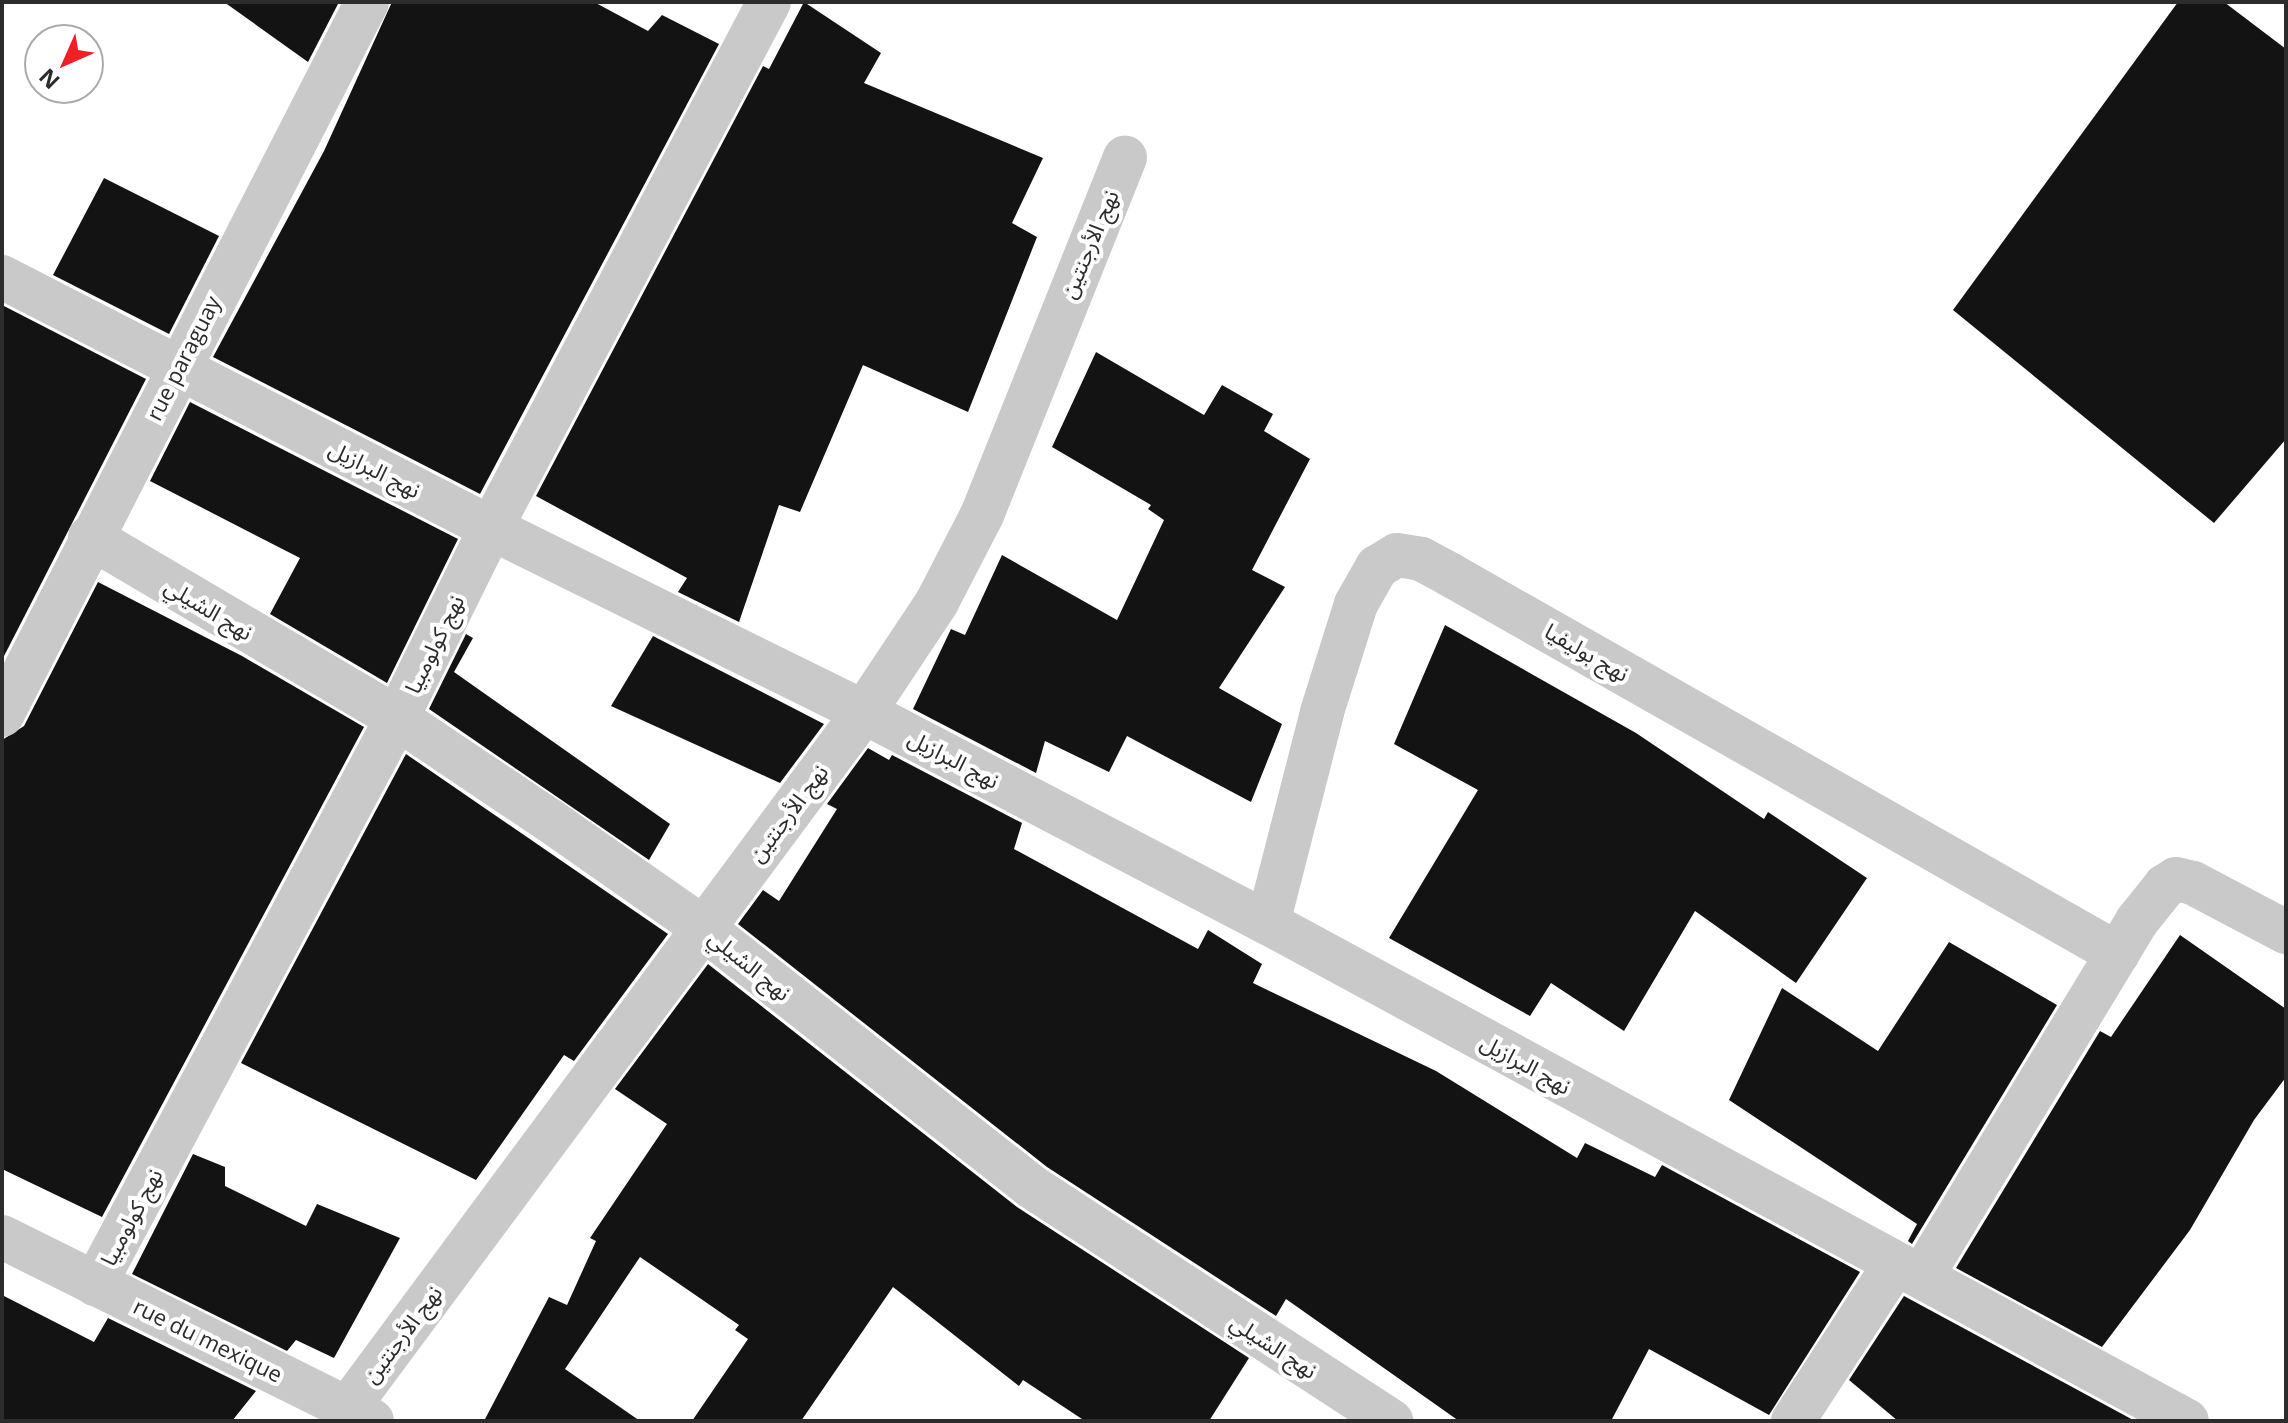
<!DOCTYPE html>
<meta charset="utf-8">
<style>
body{margin:0}
#map{position:relative;width:2288px;height:1423px;overflow:hidden;background:#fff;font-family:"Open Sans","Noto Sans Arabic",sans-serif}
div>[style]{position:absolute}
.building>*{inset:0;background:#131313}
.street>*{height:44px;margin:-22px;padding:0 22px;transform-origin:22px;border-radius:22px;background:#c9c9c9}
span{translate:-50% -50%;white-space:nowrap;text-align:center;line-height:1.15;-webkit-text-stroke:8px #fff;paint-order:stroke}
.street-label{font-size:22px;color:#2c2c2c}
.frame{position:absolute;inset:0;border:4px solid #2c2c2c;pointer-events:none}
.north{position:absolute;left:24px;top:24px;width:80px;height:80px;box-sizing:border-box;background:#fff;border:2px solid #ababab;border-radius:50%;rotate:225deg;font-size:22px;font-weight:700;line-height:32px;text-align:center;color:#2c2c2c}
.north::after{content:'';display:block;margin:auto;width:28px;height:36px;background:#f12024;clip-path:polygon(50% 0,100% 100%,50% 72%,0 100%)}
</style>
<div id="map">
<div class="building">
<div style="clip-path:polygon(224px 2px,339px 2px,308px 62px)"></div>
<div style="clip-path:polygon(392px 2px,594px 2px,648px 31px,662px 15px,719px 44px,480px 494px,213px 357px,324px 151px)"></div>
<div style="clip-path:polygon(804px 2px,881px 53px,864px 83px,1043px 158px,1012px 223px,1037px 237px,968px 412px,863px 365px,800px 512px,779px 505px,739px 622px,678px 592px,687px 578px,536px 496px,763px 66px,769px 69px)"></div>
<div style="clip-path:polygon(2178px 2px,2224px 2px,2286px 49px,2286px 439px,2214px 523px,1953px 310px)"></div>
<div style="clip-path:polygon(104px 178px,219px 236px,169px 334px,53px 275px)"></div>
<div style="clip-path:polygon(2px 305px,146px 379px,2px 660px)"></div>
<div style="clip-path:polygon(1096px 352px,1204px 415px,1222px 385px,1273px 414px,1264px 431px,1310px 459px,1252px 570px,1285px 587px,1219px 688px,1282px 724px,1251px 802px,1127px 736px,1109px 772px,1045px 741px,1036px 773px,913px 709px,951px 629px,965px 635px,1002px 555px,1117px 620px,1164px 520px,1148px 509px,1151px 505px,1052px 447px)"></div>
<div style="clip-path:polygon(190px 402px,458px 539px,387px 683px,270px 614px,300px 558px,150px 481px)"></div>
<div style="clip-path:polygon(98px 582px,242px 656px,364px 727px,102px 1217px,2px 1169px,2px 740px,24px 726px)"></div>
<div style="clip-path:polygon(1445px 625px,1636px 733px,1764px 819px,1768px 812px,1867px 878px,1796px 983px,1695px 911px,1624px 1031px,1551px 983px,1530px 1016px,1389px 938px,1478px 790px,1394px 744px)"></div>
<div style="clip-path:polygon(466px 634px,473px 638px,454px 672px,670px 824px,649px 860px,429px 709px)"></div>
<div style="clip-path:polygon(653px 636px,824px 724px,780px 783px,611px 706px)"></div>
<div style="clip-path:polygon(868px 748px,889px 760px,892px 755px,1022px 823px,1014px 849px,1198px 949px,1208px 930px,1262px 964px,1253px 983px,1436px 1071px,1577px 1158px,1585px 1143px,1655px 1177px,1662px 1165px,1860px 1272px,1769px 1415px,1649px 1349px,1611px 1421px,1459px 1421px,1286px 1299px,1276px 1316px,1047px 1167px,738px 924px,763px 890px,779px 901px,837px 809px,827px 804px)"></div>
<div style="clip-path:polygon(406px 754px,668px 934px,574px 1061px,564px 1055px,476px 1180px,241px 1063px)"></div>
<div style="clip-path:polygon(2180px 935px,2286px 1009px,2286px 1077px,2254px 1120px,2190px 1230px,2102px 1347px,1956px 1268px,2100px 1031px,2111px 1037px)"></div>
<div style="clip-path:polygon(1949px 942px,2057px 1005px,1912px 1244px,1908px 1241px,1917px 1224px,1729px 1100px,1782px 988px,1878px 1051px)"></div>
<div style="clip-path:polygon(708px 964px,1017px 1207px,1249px 1358px,1209px 1421px,1085px 1421px,1023px 1380px,1019px 1386px,893px 1287px,801px 1421px,692px 1421px,748px 1339px,735px 1330px,739px 1325px,640px 1257px,565px 1369px,640px 1421px,484px 1421px,549px 1297px,567px 1305px,596px 1241px,590px 1238px,667px 1124px,615px 1089px)"></div>
<div style="clip-path:polygon(193px 1154px,225px 1167px,225px 1186px,306px 1226px,317px 1204px,400px 1238px,334px 1358px,296px 1340px,287px 1351px,132px 1274px)"></div>
<div style="clip-path:polygon(2px 1295px,94px 1342px,108px 1318px,256px 1391px,232px 1421px,2px 1421px)"></div>
<div style="clip-path:polygon(1904px 1296px,2135px 1421px,1898px 1421px,1849px 1380px)"></div>
</div>
<div class="street">
<div style="left:2px;top:277px;width:550px;rotate:27.17deg"></div>
<div style="left:491px;top:528px;width:416px;rotate:26.3deg"></div>
<div style="left:864px;top:712px;width:456px;rotate:27.6deg"></div>
<div style="left:1268px;top:923px;width:1045px;rotate:28.45deg"></div>
<div style="left:90px;top:537px;width:356px;rotate:30.5deg"></div>
<div style="left:397px;top:718px;width:183px;rotate:33.9deg"></div>
<div style="left:549px;top:820px;width:188px;rotate:35deg"></div>
<div style="left:703px;top:928px;width:419px;rotate:38.2deg"></div>
<div style="left:1032px;top:1187px;width:429px;rotate:33.1deg"></div>
<div style="left:2px;top:715px;width:801px;rotate:-62.89deg"></div>
<div style="left:1268px;top:923px;width:218px;rotate:-75.6deg"></div>
<div style="left:1322px;top:712px;width:113px;rotate:-72.5deg"></div>
<div style="left:1356px;top:604px;width:43px;rotate:-60.4deg"></div>
<div style="left:1377px;top:567px;width:23px;rotate:-31deg"></div>
<div style="left:1397px;top:555px;width:24px;rotate:9deg"></div>
<div style="left:1421px;top:559px;width:32px;rotate:28deg"></div>
<div style="left:1449px;top:574px;width:769px;rotate:29.6deg"></div>
<div style="left:2px;top:1237px;width:413px;rotate:26.4deg"></div>
<div style="left:1922px;top:1276px;width:415px;rotate:-58.8deg"></div>
<div style="left:2137px;top:921px;width:45px;rotate:-51.3deg"></div>
<div style="left:2165px;top:886px;width:13px;rotate:-32deg"></div>
<div style="left:2176px;top:879px;width:17px;rotate:13deg"></div>
<div style="left:2193px;top:883px;width:105px;rotate:27.8deg"></div>
<div style="left:95px;top:1284px;width:642px;rotate:-61.92deg"></div>
<div style="left:397px;top:718px;width:212px;rotate:-63.7deg"></div>
<div style="left:491px;top:528px;width:595px;rotate:-62.14deg"></div>
<div style="left:347px;top:1409px;width:868px;rotate:-53.43deg"></div>
<div style="left:864px;top:712px;width:132px;rotate:-56.4deg"></div>
<div style="left:937px;top:602px;width:98px;rotate:-62.7deg"></div>
<div style="left:982px;top:515px;width:385px;rotate:-68.2deg"></div>
<div style="left:1793px;top:1421px;width:187px;rotate:-57deg"></div>
</div>
<div class="street-label">
<span style="left:1089px;top:244px;rotate:-67deg">نهج الأرجنتين</span>
<span style="left:183px;top:358px;rotate:-63deg">rue paraguay</span>
<span style="left:375px;top:469px;rotate:27deg">نهج البرازيل</span>
<span style="left:209px;top:609px;rotate:31deg">نهج الشيلي</span>
<span style="left:434px;top:644px;rotate:-64deg">نهج كولومبيا</span>
<span style="left:1587px;top:652px;rotate:30deg">نهج بوليفيا</span>
<span style="left:954px;top:759px;rotate:28deg">نهج البرازيل</span>
<span style="left:788px;top:813px;rotate:-53deg">نهج الأرجنتين</span>
<span style="left:750px;top:965px;rotate:39deg">نهج الشيلي</span>
<span style="left:1526px;top:1064px;rotate:29deg">نهج البرازيل</span>
<span style="left:131px;top:1217px;rotate:-62deg">نهج كولومبيا</span>
<span style="left:402px;top:1334px;rotate:-53deg">نهج الأرجنتين</span>
<span style="left:208px;top:1340px;rotate:26deg">rue du mexique</span>
<span style="left:1274px;top:1346px;rotate:33deg">نهج الشيلي</span>
</div>
<div class="frame"></div>
<div class="north">N</div>
</div>
